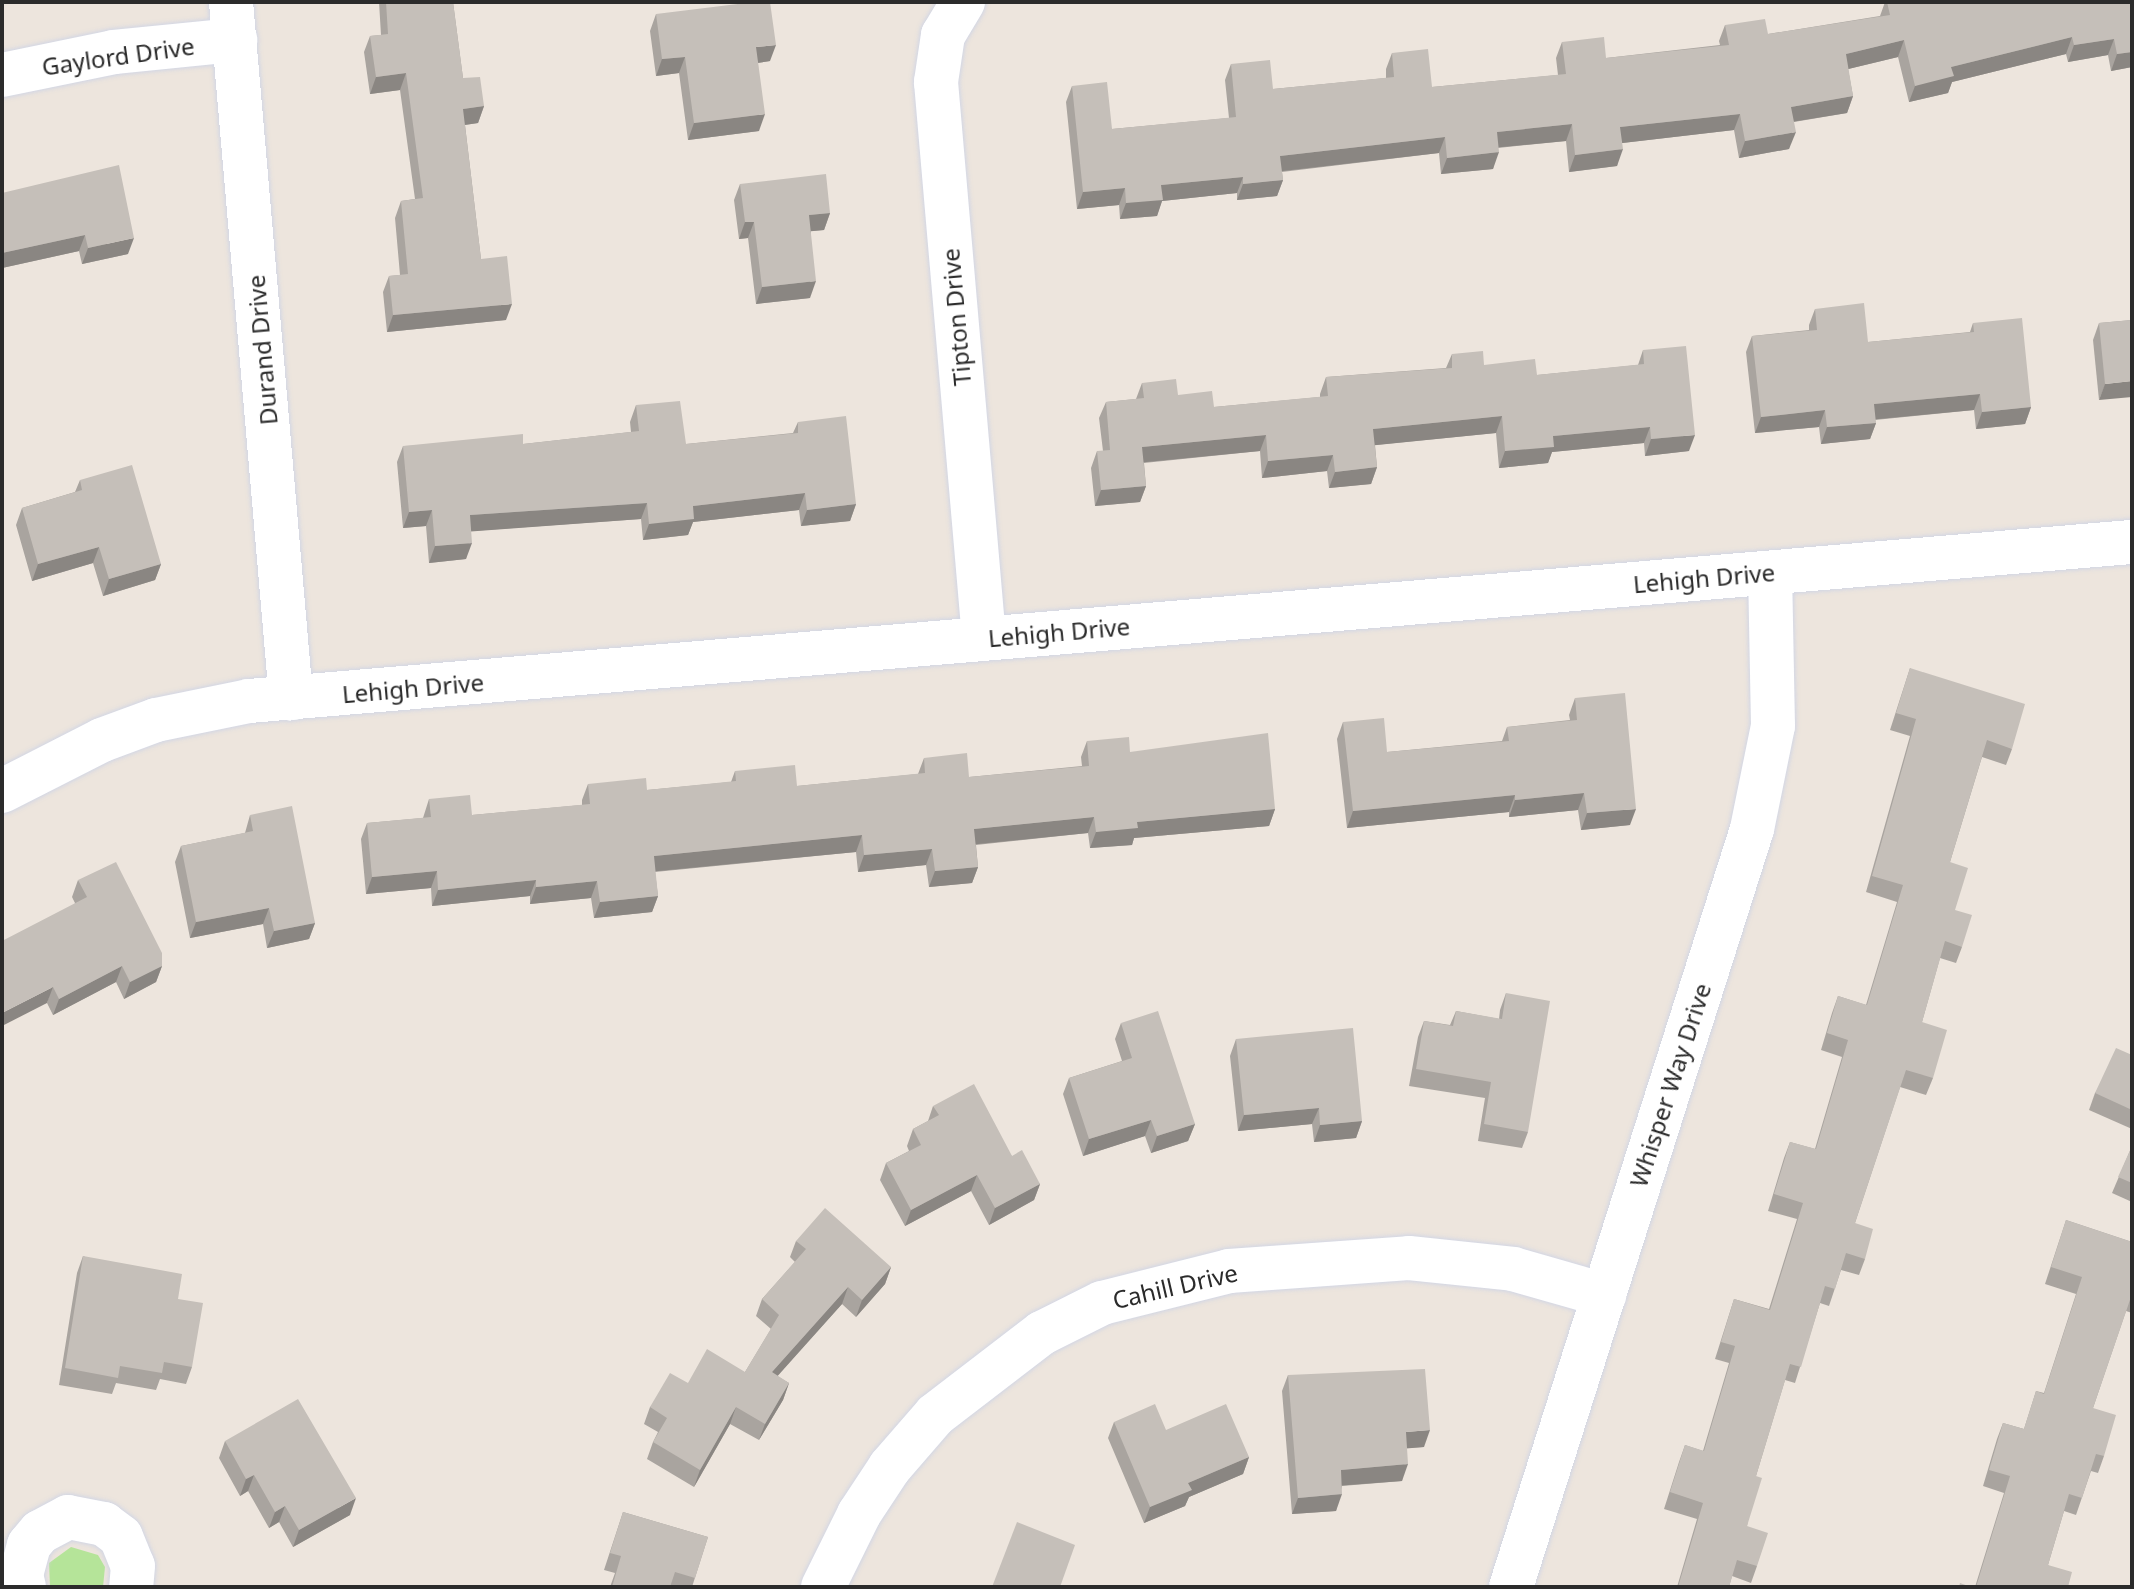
<!DOCTYPE html>
<style>
body{margin:0}
#map{position:relative;width:2134px;height:1589px;overflow:hidden;background:#ede5dd;font-family:"Noto Sans",sans-serif}
div>[style]{position:absolute}
.green>*{inset:0;background:#b5e499}
.roads{filter:drop-shadow(0 0 2px #d2d6e4) drop-shadow(0 0 2px #d2d6e4)}
.minor>*{height:44px;margin:-22px;padding:0 22px;transform-origin:22px;border-radius:22px;background:#fff}
.wall>*{inset:0;background:#a9a49f}
.shaded-wall>*{inset:0;background:#8a8682}
.building>*{inset:0;background:#c5bfb9}
span{translate:-50% -50%;white-space:nowrap;text-align:center;line-height:1.15;-webkit-text-stroke:7px #fff;paint-order:stroke}
.street-label{font-size:24px;color:#2b2b2b}
.frame{position:absolute;inset:0;border:4px solid #2b2b2b;pointer-events:none}
</style>
<div id="map">
<div class="green">
<div style="clip-path:polygon(71px 1547px,98px 1555px,105px 1567px,103px 1587px,50px 1587px,49px 1563px)"></div>
</div>
<div class="roads">
<div class="minor">
<div style="left:231px;top:2px;width:699px;rotate:85.07deg"></div>
<div style="left:963px;top:2px;width:39px;rotate:121deg"></div>
<div style="left:943px;top:35px;width:48px;rotate:98.5deg"></div>
<div style="left:936px;top:82px;width:559px;rotate:85.07deg"></div>
<div style="left:2px;top:75px;width:114px;rotate:-11.6deg"></div>
<div style="left:114px;top:52px;width:122px;rotate:-5.7deg"></div>
<div style="left:2px;top:791px;width:112px;rotate:-27deg"></div>
<div style="left:102px;top:740px;width:58px;rotate:-20.3deg"></div>
<div style="left:156px;top:720px;width:95px;rotate:-11.5deg"></div>
<div style="left:249px;top:701px;width:1890px;rotate:-4.83deg"></div>
<div style="left:24px;top:1587px;width:12px;rotate:-104deg"></div>
<div style="left:21px;top:1575px;width:31px;rotate:-75deg"></div>
<div style="left:29px;top:1545px;width:17px;rotate:-50deg"></div>
<div style="left:40px;top:1532px;width:32px;rotate:-28deg"></div>
<div style="left:68px;top:1517px;width:37px;rotate:11deg"></div>
<div style="left:104px;top:1524px;width:21px;rotate:37deg"></div>
<div style="left:121px;top:1537px;width:31px;rotate:68deg"></div>
<div style="left:133px;top:1566px;width:21px;rotate:95deg"></div>
<div style="left:823px;top:1587px;width:81px;rotate:-63.7deg"></div>
<div style="left:859px;top:1514px;width:56px;rotate:-56.6deg"></div>
<div style="left:890px;top:1467px;width:69px;rotate:-49.1deg"></div>
<div style="left:935px;top:1415px;width:135px;rotate:-37.5deg"></div>
<div style="left:1042px;top:1333px;width:67px;rotate:-26.6deg"></div>
<div style="left:1102px;top:1303px;width:131px;rotate:-14.1deg"></div>
<div style="left:1229px;top:1271px;width:180px;rotate:-4.1deg"></div>
<div style="left:1409px;top:1258px;width:105px;rotate:6deg"></div>
<div style="left:1513px;top:1269px;width:95px;rotate:15.9deg"></div>
<div style="left:1511px;top:1587px;width:795px;rotate:-72.36deg"></div>
<div style="left:1752px;top:829px;width:105px;rotate:-78.5deg"></div>
<div style="left:1773px;top:726px;width:153px;rotate:-91.1deg"></div>
</div>
</div>
<div class="wall">
<div style="clip-path:polygon(379px 2px,453px 2px,463px 78px,484px 106px,478px 123px,465px 125px,481px 259px,506px 320px,387px 332px,383px 292px,389px 276px,400px 275px,395px 218px,401px 201px,415px 199px,400px 90px,370px 94px,364px 52px,370px 36px,381px 35px)"></div>
<div style="clip-path:polygon(1885px 2px,2132px 2px,2132px 67px,2111px 71px,2108px 55px,2068px 62px,2066px 54px,1952px 82px,1948px 93px,1909px 102px,1898px 57px,1848px 69px,1853px 96px,1847px 113px,1794px 122px,1789px 149px,1739px 158px,1734px 130px,1622px 143px,1617px 166px,1569px 172px,1566px 141px,1498px 148px,1493px 169px,1441px 174px,1439px 153px,1282px 172px,1283px 180px,1277px 196px,1237px 200px,1237px 193px,1162px 201px,1157px 216px,1120px 219px,1119px 205px,1077px 209px,1066px 102px,1072px 86px,1112px 129px,1229px 118px,1225px 80px,1231px 64px,1273px 89px,1386px 78px,1386px 69px,1392px 53px,1432px 87px,1558px 75px,1556px 58px,1562px 42px,1606px 58px,1720px 45px,1719px 41px,1725px 25px,1768px 34px,1880px 16px)"></div>
<div style="clip-path:polygon(656px 14px,770px 61px,758px 63px,759px 131px,688px 140px,679px 73px,656px 76px,650px 31px)"></div>
<div style="clip-path:polygon(740px 184px,830px 213px,824px 230px,811px 231px,810px 298px,756px 304px,748px 238px,739px 239px,734px 200px)"></div>
<div style="clip-path:polygon(2px 193px,128px 254px,82px 264px,79px 251px,2px 268px)"></div>
<div style="clip-path:polygon(1815px 309px,1868px 342px,1970px 332px,1973px 323px,2031px 407px,2025px 424px,1976px 429px,1974px 410px,1875px 420px,1876px 423px,1870px 439px,1821px 444px,1819px 427px,1755px 433px,1746px 352px,1752px 336px,1809px 330px,1809px 325px)"></div>
<div style="clip-path:polygon(2132px 320px,2099px 400px,2093px 340px,2099px 323px)"></div>
<div style="clip-path:polygon(1643px 350px,1689px 451px,1645px 456px,1644px 443px,1552px 452px,1548px 463px,1499px 468px,1496px 433px,1375px 445px,1377px 467px,1371px 484px,1329px 488px,1327px 471px,1262px 478px,1260px 451px,1144px 463px,1146px 486px,1140px 502px,1095px 506px,1091px 468px,1097px 451px,1103px 451px,1099px 418px,1106px 402px,1136px 399px,1142px 383px,1214px 407px,1320px 397px,1320px 394px,1326px 377px,1446px 368px,1452px 354px,1484px 365px,1537px 375px,1638px 365px)"></div>
<div style="clip-path:polygon(636px 405px,686px 444px,793px 433px,798px 422px,856px 504px,850px 521px,801px 526px,799px 510px,693px 522px,688px 535px,643px 540px,641px 519px,471px 531px,466px 559px,429px 563px,426px 526px,403px 528px,397px 462px,403px 446px,523px 444px,631px 432px,630px 422px)"></div>
<div style="clip-path:polygon(80px 480px,161px 564px,155px 580px,103px 596px,93px 563px,32px 581px,16px 525px,22px 508px,75px 492px)"></div>
<div style="clip-path:polygon(1910px 668px,2012px 749px,2006px 765px,1982px 757px,1950px 862px,1955px 910px,1962px 947px,1956px 963px,1940px 958px,1922px 1022px,1933px 1078px,1926px 1095px,1900px 1087px,1855px 1223px,1865px 1259px,1859px 1275px,1841px 1270px,1829px 1306px,1820px 1303px,1795px 1383px,1785px 1380px,1756px 1476px,1747px 1526px,1757px 1566px,1751px 1583px,1732px 1576px,1729px 1587px,1677px 1587px,1697px 1519px,1664px 1509px,1679px 1462px,1685px 1445px,1703px 1451px,1729px 1363px,1715px 1359px,1734px 1299px,1769px 1309px,1797px 1219px,1768px 1211px,1784px 1158px,1790px 1142px,1815px 1149px,1842px 1057px,1821px 1050px,1832px 1013px,1838px 996px,1866px 1005px,1897px 902px,1866px 892px,1910px 736px,1890px 730px)"></div>
<div style="clip-path:polygon(1575px 698px,1630px 825px,1581px 830px,1578px 810px,1509px 817px,1509px 812px,1347px 828px,1337px 739px,1343px 722px,1387px 752px,1502px 741px,1507px 727px,1570px 720px,1569px 715px)"></div>
<div style="clip-path:polygon(1087px 741px,1130px 752px,1275px 809px,1269px 826px,1134px 838px,1132px 845px,1090px 848px,1088px 833px,976px 845px,978px 867px,972px 883px,929px 887px,926px 865px,858px 872px,856px 852px,655px 872px,658px 896px,652px 912px,594px 918px,591px 898px,530px 904px,530px 896px,432px 906px,431px 888px,366px 894px,361px 839px,367px 823px,423px 818px,429px 799px,472px 815px,582px 805px,582px 800px,588px 784px,647px 790px,731px 782px,735px 771px,797px 786px,918px 774px,924px 758px,969px 777px,1082px 766px,1081px 757px)"></div>
<div style="clip-path:polygon(250px 815px,315px 923px,309px 939px,267px 948px,263px 924px,190px 938px,175px 862px,181px 846px,245px 833px)"></div>
<div style="clip-path:polygon(78px 880px,162px 966px,156px 982px,124px 999px,116px 982px,53px 1015px,47px 1003px,75px 903px,72px 897px)"></div>
<div style="clip-path:polygon(1506px 993px,1528px 1132px,1522px 1148px,1478px 1141px,1485px 1098px,1409px 1086px,1418px 1037px,1424px 1021px,1450px 1025px,1456px 1011px,1499px 1019px,1500px 1010px)"></div>
<div style="clip-path:polygon(1121px 1023px,1195px 1124px,1188px 1141px,1151px 1153px,1145px 1136px,1083px 1156px,1063px 1094px,1069px 1078px,1122px 1061px,1115px 1039px)"></div>
<div style="clip-path:polygon(1236px 1039px,1362px 1121px,1356px 1138px,1314px 1142px,1312px 1124px,1238px 1131px,1230px 1056px)"></div>
<div style="clip-path:polygon(2132px 1055px,2132px 1129px,2089px 1110px,2095px 1093px)"></div>
<div style="clip-path:polygon(933px 1106px,1012px 1156px,1040px 1184px,1034px 1200px,989px 1225px,971px 1191px,905px 1226px,880px 1180px,886px 1163px,909px 1151px,907px 1146px,913px 1129px,928px 1121px)"></div>
<div style="clip-path:polygon(2132px 1146px,2132px 1202px,2112px 1193px)"></div>
<div style="clip-path:polygon(2066px 1220px,2132px 1242px,2132px 1313px,2126px 1311px,2093px 1408px,2104px 1456px,2098px 1473px,2091px 1471px,2076px 1515px,2064px 1511px,2048px 1565px,2068px 1587px,1975px 1587px,2004px 1493px,1983px 1486px,1997px 1439px,2003px 1423px,2024px 1429px,2036px 1391px,2044px 1393px,2076px 1294px,2045px 1284px)"></div>
<div style="clip-path:polygon(796px 1241px,891px 1267px,885px 1284px,856px 1317px,842px 1304px,777px 1376px,789px 1383px,783px 1400px,759px 1440px,730px 1424px,694px 1487px,647px 1459px,653px 1442px,658px 1432px,644px 1424px,650px 1407px,688px 1383px,745px 1372px,771px 1329px,756px 1316px,762px 1299px,795px 1262px,790px 1257px)"></div>
<div style="clip-path:polygon(83px 1256px,178px 1299px,192px 1367px,186px 1384px,160px 1379px,156px 1390px,116px 1383px,112px 1394px,59px 1385px,77px 1273px)"></div>
<div style="clip-path:polygon(1288px 1375px,1424px 1447px,1407px 1448px,1402px 1481px,1342px 1486px,1336px 1511px,1292px 1514px,1282px 1391px)"></div>
<div style="clip-path:polygon(1114px 1422px,1166px 1430px,1249px 1457px,1243px 1474px,1189px 1497px,1185px 1506px,1144px 1523px,1108px 1438px)"></div>
<div style="clip-path:polygon(225px 1441px,350px 1515px,293px 1547px,279px 1522px,269px 1528px,248px 1491px,240px 1496px,219px 1458px)"></div>
<div style="clip-path:polygon(623px 1512px,708px 1537px,692px 1587px,610px 1587px,615px 1573px,604px 1570px)"></div>
</div>
<div class="shaded-wall">
<div style="clip-path:polygon(2072px 37px,2066px 54px,1952px 82px,1948px 93px,1909px 102px,1915px 86px,1951px 67px)"></div>
<div style="clip-path:polygon(2114px 39px,2108px 55px,2068px 62px,2074px 45px)"></div>
<div style="clip-path:polygon(1904px 40px,1898px 57px,1840px 71px,1846px 54px)"></div>
<div style="clip-path:polygon(776px 45px,770px 61px,750px 64px,756px 47px)"></div>
<div style="clip-path:polygon(2132px 52px,2132px 67px,2111px 71px,2117px 54px)"></div>
<div style="clip-path:polygon(685px 57px,679px 73px,656px 76px,662px 59px)"></div>
<div style="clip-path:polygon(406px 73px,400px 90px,370px 94px,376px 77px)"></div>
<div style="clip-path:polygon(1853px 96px,1847px 113px,1785px 123px,1791px 107px)"></div>
<div style="clip-path:polygon(484px 106px,478px 123px,457px 126px,463px 109px)"></div>
<div style="clip-path:polygon(765px 114px,759px 131px,688px 140px,694px 123px)"></div>
<div style="clip-path:polygon(1740px 114px,1734px 130px,1614px 144px,1620px 127px)"></div>
<div style="clip-path:polygon(1572px 124px,1566px 141px,1491px 148px,1497px 132px)"></div>
<div style="clip-path:polygon(1796px 132px,1789px 149px,1739px 158px,1745px 141px)"></div>
<div style="clip-path:polygon(1445px 137px,1439px 153px,1274px 172px,1280px 156px)"></div>
<div style="clip-path:polygon(1623px 149px,1617px 166px,1569px 172px,1575px 155px)"></div>
<div style="clip-path:polygon(1499px 152px,1493px 169px,1441px 174px,1447px 158px)"></div>
<div style="clip-path:polygon(1243px 177px,1237px 193px,1162px 201px,1157px 216px,1120px 219px,1126px 203px,1161px 185px)"></div>
<div style="clip-path:polygon(1283px 180px,1277px 196px,1237px 200px,1243px 184px)"></div>
<div style="clip-path:polygon(1125px 188px,1119px 205px,1077px 209px,1083px 192px)"></div>
<div style="clip-path:polygon(830px 213px,824px 230px,803px 232px,809px 215px)"></div>
<div style="clip-path:polygon(745px 222px,754px 222px,748px 238px,739px 239px)"></div>
<div style="clip-path:polygon(85px 235px,79px 251px,2px 268px,2px 253px)"></div>
<div style="clip-path:polygon(134px 238px,128px 254px,82px 264px,88px 248px)"></div>
<div style="clip-path:polygon(816px 281px,810px 298px,756px 304px,762px 287px)"></div>
<div style="clip-path:polygon(512px 304px,506px 320px,387px 332px,393px 315px)"></div>
<div style="clip-path:polygon(2132px 381px,2132px 397px,2099px 400px,2105px 384px)"></div>
<div style="clip-path:polygon(1980px 394px,1974px 410px,1868px 420px,1874px 404px)"></div>
<div style="clip-path:polygon(2031px 407px,2025px 424px,1976px 429px,1982px 412px)"></div>
<div style="clip-path:polygon(1825px 410px,1819px 427px,1755px 433px,1761px 417px)"></div>
<div style="clip-path:polygon(1502px 416px,1496px 433px,1367px 446px,1373px 429px)"></div>
<div style="clip-path:polygon(1876px 423px,1870px 439px,1821px 444px,1827px 427px)"></div>
<div style="clip-path:polygon(1650px 427px,1644px 443px,1552px 452px,1548px 463px,1499px 468px,1505px 451px,1553px 436px)"></div>
<div style="clip-path:polygon(1266px 435px,1260px 451px,1136px 463px,1142px 447px)"></div>
<div style="clip-path:polygon(1695px 435px,1689px 451px,1645px 456px,1651px 439px)"></div>
<div style="clip-path:polygon(1333px 455px,1327px 471px,1262px 478px,1268px 461px)"></div>
<div style="clip-path:polygon(1377px 467px,1371px 484px,1329px 488px,1335px 472px)"></div>
<div style="clip-path:polygon(1146px 486px,1140px 502px,1095px 506px,1101px 490px)"></div>
<div style="clip-path:polygon(805px 493px,799px 510px,693px 522px,688px 535px,643px 540px,649px 524px,693px 506px)"></div>
<div style="clip-path:polygon(647px 503px,641px 519px,464px 532px,470px 515px)"></div>
<div style="clip-path:polygon(856px 504px,850px 521px,801px 526px,807px 510px)"></div>
<div style="clip-path:polygon(432px 510px,426px 526px,403px 528px,409px 512px)"></div>
<div style="clip-path:polygon(472px 543px,466px 559px,429px 563px,435px 546px)"></div>
<div style="clip-path:polygon(99px 547px,93px 563px,32px 581px,38px 564px)"></div>
<div style="clip-path:polygon(161px 564px,155px 580px,103px 596px,109px 579px)"></div>
<div style="clip-path:polygon(1584px 793px,1578px 810px,1509px 817px,1515px 800px)"></div>
<div style="clip-path:polygon(1515px 795px,1509px 812px,1347px 828px,1353px 811px)"></div>
<div style="clip-path:polygon(1275px 809px,1269px 826px,1134px 838px,1132px 845px,1090px 848px,1096px 832px,1137px 822px)"></div>
<div style="clip-path:polygon(1636px 809px,1630px 825px,1581px 830px,1587px 813px)"></div>
<div style="clip-path:polygon(1094px 817px,1088px 833px,968px 845px,974px 829px)"></div>
<div style="clip-path:polygon(862px 835px,856px 852px,648px 872px,654px 856px)"></div>
<div style="clip-path:polygon(932px 849px,926px 865px,858px 872px,864px 855px)"></div>
<div style="clip-path:polygon(978px 867px,972px 883px,929px 887px,935px 871px)"></div>
<div style="clip-path:polygon(437px 871px,431px 888px,366px 894px,372px 877px)"></div>
<div style="clip-path:polygon(536px 880px,530px 896px,432px 906px,438px 890px)"></div>
<div style="clip-path:polygon(597px 881px,591px 898px,530px 904px,536px 887px)"></div>
<div style="clip-path:polygon(658px 896px,652px 912px,594px 918px,600px 902px)"></div>
<div style="clip-path:polygon(269px 908px,263px 924px,190px 938px,196px 922px)"></div>
<div style="clip-path:polygon(315px 923px,309px 939px,267px 948px,274px 931px)"></div>
<div style="clip-path:polygon(122px 966px,116px 982px,53px 1015px,59px 999px)"></div>
<div style="clip-path:polygon(162px 966px,156px 982px,124px 999px,130px 982px)"></div>
<div style="clip-path:polygon(53px 987px,47px 1003px,2px 1026px,2px 1013px)"></div>
<div style="clip-path:polygon(1319px 1108px,1312px 1124px,1238px 1131px,1244px 1115px)"></div>
<div style="clip-path:polygon(1151px 1120px,1145px 1136px,1083px 1156px,1089px 1139px)"></div>
<div style="clip-path:polygon(1362px 1121px,1356px 1138px,1314px 1142px,1320px 1125px)"></div>
<div style="clip-path:polygon(1195px 1124px,1188px 1141px,1151px 1153px,1157px 1136px)"></div>
<div style="clip-path:polygon(977px 1175px,971px 1191px,905px 1226px,911px 1210px)"></div>
<div style="clip-path:polygon(1040px 1184px,1034px 1200px,989px 1225px,995px 1208px)"></div>
<div style="clip-path:polygon(891px 1267px,885px 1284px,856px 1317px,862px 1300px)"></div>
<div style="clip-path:polygon(848px 1287px,842px 1304px,766px 1389px,772px 1372px)"></div>
<div style="clip-path:polygon(789px 1383px,783px 1400px,759px 1440px,765px 1424px)"></div>
<div style="clip-path:polygon(736px 1407px,730px 1424px,694px 1487px,700px 1470px)"></div>
<div style="clip-path:polygon(1430px 1430px,1424px 1447px,1400px 1449px,1406px 1432px)"></div>
<div style="clip-path:polygon(1249px 1457px,1243px 1474px,1189px 1497px,1185px 1506px,1144px 1523px,1150px 1507px,1188px 1483px)"></div>
<div style="clip-path:polygon(1408px 1464px,1402px 1481px,1335px 1486px,1341px 1470px)"></div>
<div style="clip-path:polygon(254px 1475px,248px 1491px,240px 1496px,246px 1479px)"></div>
<div style="clip-path:polygon(1342px 1494px,1336px 1511px,1292px 1514px,1298px 1498px)"></div>
<div style="clip-path:polygon(356px 1498px,350px 1515px,293px 1547px,299px 1530px)"></div>
<div style="clip-path:polygon(285px 1506px,279px 1522px,269px 1528px,275px 1512px)"></div>
</div>
<div class="building">
<div style="clip-path:polygon(386px 2px,453px 2px,463px 78px,480px 77px,484px 106px,463px 109px,481px 259px,507px 256px,512px 304px,393px 315px,389px 276px,408px 274px,401px 201px,423px 198px,406px 73px,376px 77px,370px 36px,388px 34px)"></div>
<div style="clip-path:polygon(754px 2px,770px 2px,776px 45px,756px 47px,765px 114px,694px 123px,685px 57px,662px 59px,656px 14px)"></div>
<div style="clip-path:polygon(1887px 2px,2132px 2px,2132px 52px,2117px 54px,2114px 39px,2074px 45px,2072px 37px,1951px 67px,1954px 76px,1915px 86px,1904px 40px,1846px 54px,1853px 96px,1791px 107px,1796px 132px,1745px 141px,1740px 114px,1620px 127px,1623px 149px,1575px 155px,1572px 124px,1497px 132px,1499px 152px,1447px 158px,1445px 137px,1280px 156px,1283px 180px,1243px 184px,1243px 177px,1161px 185px,1163px 200px,1126px 203px,1125px 188px,1083px 192px,1072px 86px,1107px 82px,1112px 129px,1236px 117px,1231px 64px,1270px 60px,1273px 89px,1394px 77px,1392px 53px,1428px 49px,1432px 87px,1566px 74px,1562px 42px,1604px 37px,1606px 58px,1729px 45px,1725px 25px,1765px 19px,1768px 34px,1890px 15px)"></div>
<div style="clip-path:polygon(119px 165px,134px 238px,88px 248px,85px 235px,2px 253px,2px 193px)"></div>
<div style="clip-path:polygon(826px 174px,830px 213px,809px 215px,816px 281px,762px 287px,754px 222px,745px 222px,740px 184px)"></div>
<div style="clip-path:polygon(1864px 303px,1868px 342px,1974px 332px,1973px 323px,2022px 318px,2031px 407px,1982px 412px,1980px 394px,1874px 404px,1876px 423px,1827px 427px,1825px 410px,1761px 417px,1752px 336px,1817px 330px,1815px 309px)"></div>
<div style="clip-path:polygon(2132px 320px,2132px 381px,2105px 384px,2099px 323px)"></div>
<div style="clip-path:polygon(1686px 346px,1695px 435px,1651px 439px,1650px 427px,1553px 436px,1554px 447px,1505px 451px,1502px 416px,1373px 429px,1377px 467px,1335px 472px,1333px 455px,1268px 461px,1266px 435px,1142px 447px,1146px 486px,1101px 490px,1097px 451px,1110px 450px,1106px 402px,1144px 398px,1142px 383px,1176px 379px,1178px 395px,1212px 391px,1214px 407px,1328px 396px,1326px 377px,1452px 368px,1452px 354px,1483px 351px,1484px 365px,1535px 359px,1537px 375px,1644px 364px,1643px 350px)"></div>
<div style="clip-path:polygon(680px 401px,686px 444px,798px 433px,798px 422px,846px 416px,856px 504px,807px 510px,805px 493px,693px 506px,694px 519px,649px 524px,647px 503px,470px 515px,472px 543px,435px 546px,432px 510px,409px 512px,403px 446px,523px 434px,523px 444px,639px 431px,636px 405px)"></div>
<div style="clip-path:polygon(132px 465px,161px 564px,109px 579px,99px 547px,38px 564px,22px 508px,82px 490px,80px 480px)"></div>
<div style="clip-path:polygon(1910px 668px,2025px 704px,2012px 749px,1987px 740px,1950px 862px,1968px 868px,1955px 910px,1972px 915px,1962px 947px,1945px 941px,1922px 1022px,1947px 1030px,1933px 1078px,1906px 1070px,1855px 1223px,1873px 1229px,1865px 1259px,1846px 1253px,1835px 1289px,1825px 1286px,1801px 1367px,1790px 1364px,1756px 1476px,1762px 1478px,1747px 1526px,1768px 1533px,1757px 1566px,1737px 1560px,1729px 1587px,1678px 1587px,1703px 1503px,1670px 1492px,1685px 1445px,1704px 1451px,1735px 1346px,1721px 1342px,1734px 1299px,1770px 1310px,1803px 1203px,1774px 1194px,1790px 1142px,1816px 1149px,1848px 1040px,1827px 1033px,1838px 996px,1867px 1005px,1903px 885px,1872px 876px,1916px 719px,1896px 713px)"></div>
<div style="clip-path:polygon(1625px 693px,1636px 809px,1587px 813px,1584px 793px,1515px 800px,1515px 795px,1353px 811px,1343px 722px,1384px 718px,1387px 752px,1509px 741px,1507px 727px,1577px 720px,1575px 698px)"></div>
<div style="clip-path:polygon(1268px 733px,1275px 809px,1137px 822px,1138px 828px,1096px 832px,1094px 817px,974px 829px,978px 867px,935px 871px,932px 849px,864px 855px,862px 835px,654px 856px,658px 896px,600px 902px,597px 881px,536px 887px,536px 880px,438px 890px,437px 871px,372px 877px,367px 823px,431px 817px,429px 799px,470px 795px,472px 815px,590px 804px,588px 784px,646px 778px,647px 790px,736px 781px,735px 771px,795px 765px,797px 786px,925px 773px,924px 758px,967px 753px,969px 777px,1089px 766px,1087px 741px,1129px 737px,1130px 752px)"></div>
<div style="clip-path:polygon(292px 806px,315px 923px,274px 931px,269px 908px,196px 922px,181px 846px,253px 831px,250px 815px)"></div>
<div style="clip-path:polygon(116px 862px,162px 953px,162px 966px,130px 982px,122px 966px,59px 999px,53px 987px,2px 1013px,2px 941px,87px 897px,78px 880px)"></div>
<div style="clip-path:polygon(1506px 993px,1550px 1001px,1528px 1132px,1484px 1124px,1491px 1082px,1416px 1069px,1424px 1021px,1453px 1026px,1456px 1011px,1502px 1019px)"></div>
<div style="clip-path:polygon(1158px 1011px,1195px 1124px,1157px 1136px,1151px 1120px,1089px 1139px,1069px 1078px,1132px 1058px,1121px 1023px)"></div>
<div style="clip-path:polygon(1353px 1028px,1362px 1121px,1320px 1125px,1319px 1108px,1244px 1115px,1236px 1039px)"></div>
<div style="clip-path:polygon(2116px 1048px,2132px 1055px,2132px 1110px,2095px 1093px)"></div>
<div style="clip-path:polygon(974px 1084px,1012px 1156px,1022px 1150px,1040px 1184px,995px 1208px,977px 1175px,911px 1210px,886px 1163px,921px 1145px,913px 1129px,939px 1115px,933px 1106px)"></div>
<div style="clip-path:polygon(2132px 1146px,2132px 1183px,2118px 1177px)"></div>
<div style="clip-path:polygon(825px 1208px,891px 1267px,862px 1300px,848px 1287px,772px 1372px,789px 1383px,765px 1424px,736px 1407px,700px 1470px,653px 1442px,667px 1418px,650px 1407px,670px 1373px,688px 1383px,707px 1349px,745px 1372px,779px 1315px,762px 1299px,806px 1249px,796px 1241px)"></div>
<div style="clip-path:polygon(2066px 1220px,2132px 1242px,2132px 1294px,2093px 1408px,2116px 1415px,2104px 1456px,2096px 1454px,2082px 1498px,2069px 1494px,2048px 1565px,2072px 1572px,2068px 1587px,1976px 1587px,2010px 1476px,1989px 1470px,2003px 1423px,2024px 1429px,2036px 1391px,2044px 1394px,2082px 1277px,2051px 1267px)"></div>
<div style="clip-path:polygon(83px 1256px,182px 1274px,178px 1299px,203px 1303px,192px 1367px,164px 1362px,162px 1373px,120px 1366px,118px 1378px,65px 1368px)"></div>
<div style="clip-path:polygon(1425px 1369px,1430px 1430px,1406px 1432px,1408px 1464px,1341px 1470px,1342px 1494px,1298px 1498px,1288px 1375px)"></div>
<div style="clip-path:polygon(298px 1399px,356px 1498px,299px 1530px,285px 1506px,275px 1512px,254px 1475px,246px 1479px,225px 1441px)"></div>
<div style="clip-path:polygon(1155px 1404px,1166px 1430px,1226px 1404px,1249px 1457px,1188px 1483px,1192px 1490px,1150px 1507px,1114px 1422px)"></div>
<div style="clip-path:polygon(623px 1512px,708px 1537px,695px 1578px,675px 1572px,670px 1587px,612px 1587px,621px 1556px,610px 1553px)"></div>
<div style="clip-path:polygon(1017px 1522px,1075px 1545px,1060px 1587px,992px 1587px)"></div>
<div style="clip-path:polygon(1960px 1583px,1971px 1587px,1959px 1587px)"></div>
</div>
<div class="street-label">
<span style="left:118px;top:56px;rotate:-8deg">Gaylord Drive</span>
<span style="left:956px;top:317px;rotate:-95deg">Tipton Drive</span>
<span style="left:262px;top:350px;rotate:-95deg">Durand Drive</span>
<span style="left:1704px;top:578px;rotate:-5deg">Lehigh Drive</span>
<span style="left:1059px;top:632px;rotate:-5deg">Lehigh Drive</span>
<span style="left:413px;top:688px;rotate:-5deg">Lehigh Drive</span>
<span style="left:1670px;top:1085px;rotate:-72deg">Whisper Way Drive</span>
<span style="left:1175px;top:1286px;rotate:-13deg">Cahill Drive</span>
</div>
<div class="frame"></div>
</div>
